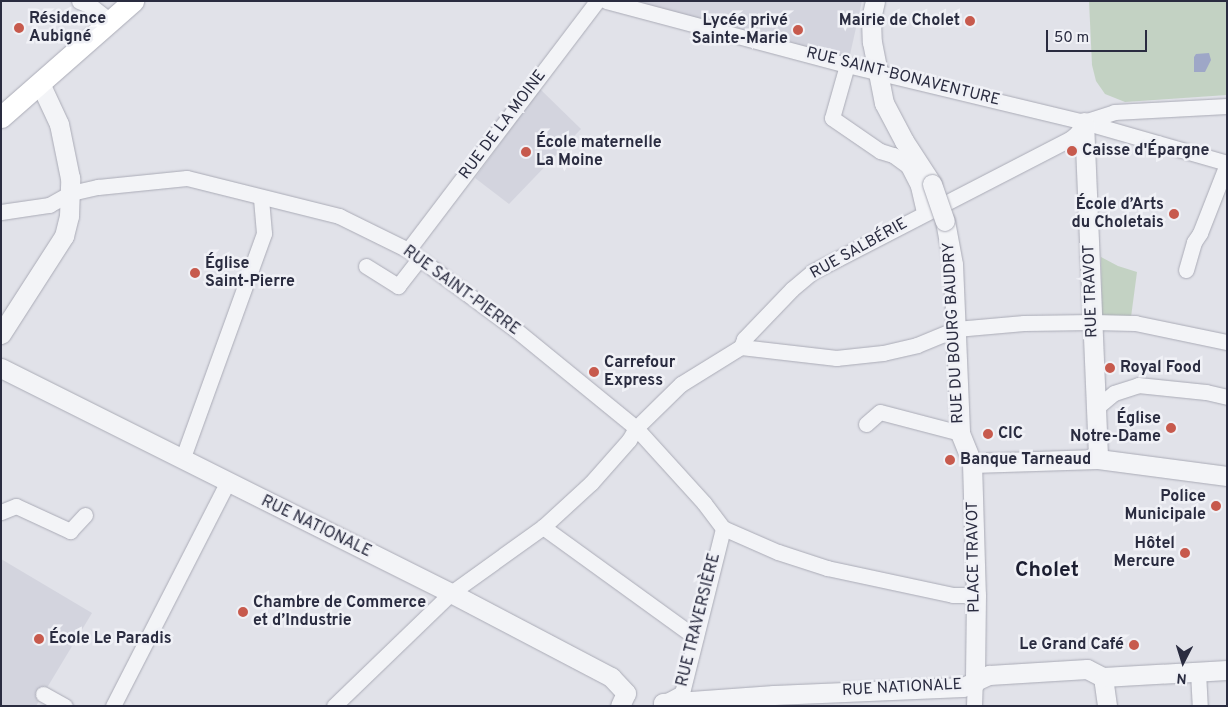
<!DOCTYPE html>
<meta charset="utf-8">
<style>
body{margin:0}
#map{position:relative;width:1228px;height:707px;overflow:hidden;background:#e1e2e9;font-family:Overpass,sans-serif}
div>[style]{position:absolute}
.built>*{inset:0;background:#d3d4de}
.green>*{inset:0;background:#c3d2c3}
.water>*{inset:0;background:#9ea7c7}
.roads{filter:drop-shadow(0 0 1px #aaabb6) drop-shadow(0 0 1px #aaabb6)}
.minor>*{height:15px;margin:-7.5px;padding:0 7.5px;transform-origin:7.5px;border-radius:7.5px;background:#f3f4f7}
.tertiary>*{height:19px;margin:-9.5px;padding:0 9.5px;transform-origin:9.5px;border-radius:9.5px;background:#f3f4f7}
.secondary>*{height:21px;margin:-10.5px;padding:0 10.5px;transform-origin:10.5px;border-radius:10.5px;background:#fff}
.bridges{filter:drop-shadow(0 0 1px #aaabb6) drop-shadow(0 0 1px #aaabb6)}
.tertiary-bridge>*{height:19px;margin:-9.5px;padding:0 9.5px;transform-origin:9.5px;border-radius:9.5px;background:#f3f4f7}
.dots>*{width:14px;height:14px;translate:-50% -50%;box-sizing:border-box;border:2px solid #f0f1f6;border-radius:50%}
span{translate:-50% -50%;white-space:nowrap;text-align:center;line-height:1.15;-webkit-text-stroke:5px #f0f1f6;paint-order:stroke}
.poi-label{font-size:16px;color:#2a2c40;font-weight:700}
.left{translate:0 -50%;text-align:left}
.right{translate:-100% -50%;text-align:right}
.street-label{font-size:16px;color:#2a2c40}
.district-label{font-size:21px;color:#1c1e31;font-weight:700}
.frame{position:absolute;inset:0;border:2px solid #2a2c40;pointer-events:none}
.north{position:absolute;left:1158px;top:637px;width:50px;height:50px;-webkit-text-stroke:4px #f0f1f6;paint-order:stroke;rotate:185deg;font-size:14px;font-weight:700;line-height:20px;text-align:center;color:#2a2c40}
.north::after{content:'';display:block;margin:auto;width:18px;height:22px;background:#2a2c40;clip-path:polygon(50% 0,100% 100%,50% 72%,0 100%)}
.scale{position:absolute;left:1046px;top:30px;width:101px;height:22px;box-sizing:border-box;border:2px solid #2a2c40;border-top:0;padding-left:6px;font-size:15px;line-height:18px;white-space:nowrap;color:#2a2c40;-webkit-text-stroke:4px #f0f1f6;paint-order:stroke}
</style>
<div id="map">
<div class="built">
<div style="clip-path:polygon(632px 1px,862px 1px,849px 59px)"></div>
<div style="clip-path:polygon(540px 89px,581px 129px,509px 204px,475px 178px)"></div>
<div style="clip-path:polygon(1px 559px,92px 613px,36px 706px,1px 706px)"></div>
</div>
<div class="green">
<div style="clip-path:polygon(1089px 1px,1227px 1px,1227px 95px,1125px 102px,1105px 94px,1096px 81px,1092px 65px)"></div>
<div style="clip-path:polygon(1101px 257px,1118px 266px,1137px 272px,1131px 317px,1102px 316px)"></div>
</div>
<div class="water">
<div style="clip-path:polygon(1209px 53px,1211px 60px,1205px 72px,1194px 72px,1194px 57px,1196px 54px)"></div>
</div>
<div class="roads">
<div class="minor">
<div style="left:79px;top:1px;width:13px;rotate:23deg"></div>
<div style="left:91px;top:6px;width:24px;rotate:38deg"></div>
<div style="left:606px;top:1px;width:249px;rotate:14.9deg"></div>
<div style="left:847px;top:65px;width:244px;rotate:13.5deg"></div>
<div style="left:1084px;top:122px;width:149px;rotate:16deg"></div>
<div style="left:847px;top:65px;width:55px;rotate:105.8deg"></div>
<div style="left:832px;top:118px;width:58px;rotate:34.5deg"></div>
<div style="left:880px;top:151px;width:14px;rotate:17deg"></div>
<div style="left:893px;top:155px;width:19px;rotate:36deg"></div>
<div style="left:908px;top:166px;width:22px;rotate:63deg"></div>
<div style="left:918px;top:186px;width:28px;rotate:77deg"></div>
<div style="left:1084px;top:122px;width:32px;rotate:-18deg"></div>
<div style="left:1114px;top:112px;width:113px;rotate:-3deg"></div>
<div style="left:1px;top:212px;width:49px;rotate:-8.3deg"></div>
<div style="left:49px;top:205px;width:25px;rotate:-29deg"></div>
<div style="left:71px;top:193px;width:28px;rotate:-13deg"></div>
<div style="left:98px;top:187px;width:89px;rotate:-5.8deg"></div>
<div style="left:187px;top:178px;width:157px;rotate:14deg"></div>
<div style="left:339px;top:216px;width:77px;rotate:26.2deg"></div>
<div style="left:408px;top:250px;width:134px;rotate:36.5deg"></div>
<div style="left:516px;top:330px;width:155px;rotate:39.2deg"></div>
<div style="left:636px;top:428px;width:101px;rotate:47.8deg"></div>
<div style="left:704px;top:503px;width:31px;rotate:53deg"></div>
<div style="left:723px;top:528px;width:60px;rotate:23.6deg"></div>
<div style="left:778px;top:552px;width:52px;rotate:18.1deg"></div>
<div style="left:827px;top:568px;width:129px;rotate:12.1deg"></div>
<div style="left:953px;top:595px;width:23px"></div>
<div style="left:408px;top:250px;width:313px;rotate:-52.8deg"></div>
<div style="left:366px;top:266px;width:38px;rotate:32deg"></div>
<div style="left:398px;top:286px;width:34px;rotate:-52deg"></div>
<div style="left:1186px;top:270px;width:29px;rotate:-74deg"></div>
<div style="left:1194px;top:242px;width:11px;rotate:-56deg"></div>
<div style="left:1200px;top:233px;width:74px;rotate:-68.6deg"></div>
<div style="left:741px;top:347px;width:96px;rotate:6.6deg"></div>
<div style="left:836px;top:358px;width:47px;rotate:-6.1deg"></div>
<div style="left:883px;top:353px;width:35px;rotate:-13deg"></div>
<div style="left:917px;top:345px;width:42px;rotate:-22.3deg"></div>
<div style="left:956px;top:329px;width:68px;rotate:-5deg"></div>
<div style="left:1024px;top:323px;width:69px;rotate:-0.8deg"></div>
<div style="left:1093px;top:322px;width:42px;rotate:1.4deg"></div>
<div style="left:1135px;top:323px;width:94px;rotate:11.7deg"></div>
<div style="left:1096px;top:408px;width:23px;rotate:-40deg"></div>
<div style="left:1114px;top:393px;width:25px;rotate:-18deg"></div>
<div style="left:1138px;top:385px;width:68px;rotate:5.9deg"></div>
<div style="left:1206px;top:392px;width:22px;rotate:13deg"></div>
<div style="left:866px;top:424px;width:18px;rotate:-41deg"></div>
<div style="left:880px;top:412px;width:83px;rotate:14.7deg"></div>
<div style="left:182px;top:460px;width:241px;rotate:-70.1deg"></div>
<div style="left:264px;top:233px;width:36px;rotate:-95deg"></div>
<div style="left:1px;top:512px;width:16px;rotate:-22deg"></div>
<div style="left:16px;top:506px;width:60px;rotate:24.8deg"></div>
<div style="left:70px;top:531px;width:22px;rotate:-47deg"></div>
<div style="left:543px;top:527px;width:188px;rotate:35.9deg"></div>
<div style="left:1198px;top:672px;width:34px;rotate:87deg"></div>
<div style="left:43px;top:694px;width:25px;rotate:29deg"></div>
<div style="left:665px;top:702px;width:19px;rotate:-28deg"></div>
<div style="left:682px;top:693px;width:170px;rotate:-76deg"></div>
<div style="left:113px;top:706px;width:250px;rotate:-62.9deg"></div>
<div style="left:334px;top:706px;width:163px;rotate:-44deg"></div>
<div style="left:451px;top:593px;width:113px;rotate:-35.7deg"></div>
<div style="left:543px;top:527px;width:65px;rotate:-42.5deg"></div>
<div style="left:591px;top:483px;width:57px;rotate:-48.5deg"></div>
<div style="left:629px;top:440px;width:14px;rotate:-60deg"></div>
<div style="left:636px;top:428px;width:63px;rotate:-44.4deg"></div>
<div style="left:681px;top:384px;width:70px;rotate:-31.7deg"></div>
<div style="left:741px;top:347px;width:9px;rotate:-69deg"></div>
<div style="left:744px;top:339px;width:69px;rotate:-46.2deg"></div>
<div style="left:792px;top:289px;width:26px;rotate:-40deg"></div>
<div style="left:812px;top:272px;width:290px;rotate:-27.3deg"></div>
<div style="left:1070px;top:139px;width:9px;rotate:-41deg"></div>
<div style="left:1077px;top:133px;width:13px;rotate:-58deg"></div>
<div style="left:974px;top:706px;width:23px;rotate:-88deg"></div>
</div>
<div class="tertiary">
<div style="left:875px;top:1px;width:18px;rotate:103deg"></div>
<div style="left:871px;top:19px;width:23px;rotate:88deg"></div>
<div style="left:872px;top:42px;width:62px;rotate:78.9deg"></div>
<div style="left:884px;top:103px;width:43px;rotate:62.2deg"></div>
<div style="left:904px;top:141px;width:51px;rotate:56.9deg"></div>
<div style="left:1084px;top:122px;width:337px;rotate:87.6deg"></div>
<div style="left:945px;top:221px;width:44px;rotate:79.5deg"></div>
<div style="left:953px;top:264px;width:169px;rotate:87.6deg"></div>
<div style="left:960px;top:433px;width:32px;rotate:68deg"></div>
<div style="left:972px;top:463px;width:132px;rotate:88.3deg"></div>
<div style="left:976px;top:595px;width:88px;rotate:90.7deg"></div>
<div style="left:1px;top:334px;width:117px;rotate:-57.3deg"></div>
<div style="left:64px;top:236px;width:21px;rotate:-76deg"></div>
<div style="left:69px;top:216px;width:38px;rotate:-88deg"></div>
<div style="left:70px;top:178px;width:55px;rotate:-101.5deg"></div>
<div style="left:59px;top:124px;width:45px;rotate:-114.9deg"></div>
<div style="left:1px;top:368px;width:503px;rotate:26.57deg"></div>
<div style="left:451px;top:593px;width:181px;rotate:27.7deg"></div>
<div style="left:611px;top:677px;width:22px;rotate:47deg"></div>
<div style="left:626px;top:693px;width:14px;rotate:115deg"></div>
<div style="left:972px;top:463px;width:126px;rotate:-1.8deg"></div>
<div style="left:1098px;top:459px;width:130px;rotate:7.5deg"></div>
<div style="left:1103px;top:677px;width:29px;rotate:82deg"></div>
<div style="left:663px;top:706px;width:3px;rotate:-90deg"></div>
<div style="left:663px;top:703px;width:111px;rotate:-4.1deg"></div>
<div style="left:774px;top:695px;width:189px;rotate:-2.4deg"></div>
<div style="left:963px;top:687px;width:29px;rotate:-25deg"></div>
<div style="left:989px;top:675px;width:98px;rotate:-3.5deg"></div>
<div style="left:1087px;top:669px;width:18px;rotate:27deg"></div>
<div style="left:1103px;top:677px;width:124px;rotate:-3.2deg"></div>
</div>
<div class="secondary">
<div style="left:1px;top:117px;width:176px;rotate:-41.3deg"></div>
</div>
</div>
<div class="bridges">
<div class="tertiary-bridge">
<div style="left:932px;top:184px;width:39px;rotate:71deg"></div>
</div>
</div>
<div class="dots">
<div style="left:970px;top:21px;background:#c75a4d"></div>
<div style="left:19px;top:28px;background:#c75a4d"></div>
<div style="left:798px;top:30px;background:#c75a4d"></div>
<div style="left:1072px;top:151px;background:#c75a4d"></div>
<div style="left:526px;top:152px;background:#c75a4d"></div>
<div style="left:1174px;top:214px;background:#c75a4d"></div>
<div style="left:195px;top:273px;background:#c75a4d"></div>
<div style="left:1110px;top:368px;background:#c75a4d"></div>
<div style="left:594px;top:372px;background:#c75a4d"></div>
<div style="left:1171px;top:428px;background:#c75a4d"></div>
<div style="left:988px;top:434px;background:#c75a4d"></div>
<div style="left:950px;top:460px;background:#c75a4d"></div>
<div style="left:1216px;top:506px;background:#c75a4d"></div>
<div style="left:1185px;top:553px;background:#c75a4d"></div>
<div style="left:243px;top:612px;background:#c75a4d"></div>
<div style="left:39px;top:639px;background:#c75a4d"></div>
<div style="left:1134px;top:645px;background:#c75a4d"></div>
</div>
<div class="poi-label">
<span class="left" style="left:29px;top:28px">Résidence<br>Aubigné</span>
<span class="right" style="left:788px;top:30px">Lycée privé<br>Sainte-Marie</span>
<span class="right" style="left:960px;top:21px">Mairie de Cholet</span>
<span class="left" style="left:536px;top:152px">École maternelle<br>La Moine</span>
<span class="left" style="left:1082px;top:151px">Caisse d'Épargne</span>
<span class="right" style="left:1164px;top:214px">École d’Arts<br>du Choletais</span>
<span class="left" style="left:205px;top:273px">Église<br>Saint-Pierre</span>
<span class="left" style="left:604px;top:372px">Carrefour<br>Express</span>
<span class="left" style="left:1120px;top:368px">Royal Food</span>
<span class="right" style="left:1161px;top:428px">Église<br>Notre-Dame</span>
<span class="left" style="left:998px;top:434px">CIC</span>
<span class="left" style="left:960px;top:460px">Banque Tarneaud</span>
<span class="right" style="left:1206px;top:506px">Police<br>Municipale</span>
<span class="right" style="left:1175px;top:553px">Hôtel<br>Mercure</span>
<span class="left" style="left:253px;top:612px">Chambre de Commerce<br>et d’Industrie</span>
<span class="left" style="left:49px;top:639px">École Le Paradis</span>
<span class="right" style="left:1124px;top:645px">Le Grand Café</span>
</div>
<div class="street-label">
<span style="left:903px;top:77px;rotate:14deg">RUE SAINT-BONAVENTURE</span>
<span style="left:503px;top:125px;rotate:-53deg">RUE DE LA MOINE</span>
<span style="left:859px;top:249px;rotate:-29deg">RUE SALBÉRIE</span>
<span style="left:461px;top:291px;rotate:36deg">RUE SAINT-PIERRE</span>
<span style="left:1091px;top:291px;rotate:-92deg">RUE TRAVOT</span>
<span style="left:954px;top:333px;rotate:-93deg">RUE DU BOURG BAUDRY</span>
<span style="left:316px;top:527px;rotate:26deg">RUE NATIONALE</span>
<span style="left:974px;top:557px;rotate:-91deg">PLACE TRAVOT</span>
<span style="left:699px;top:620px;rotate:-76deg">RUE TRAVERSIÈRE</span>
<span style="left:902px;top:688px;rotate:-3deg">RUE NATIONALE</span>
</div>
<div class="district-label">
<span style="left:1047px;top:571px">Cholet</span>
</div>
<div class="frame"></div>
<div class="north">N</div>
<div class="scale">50 m</div>
</div>
